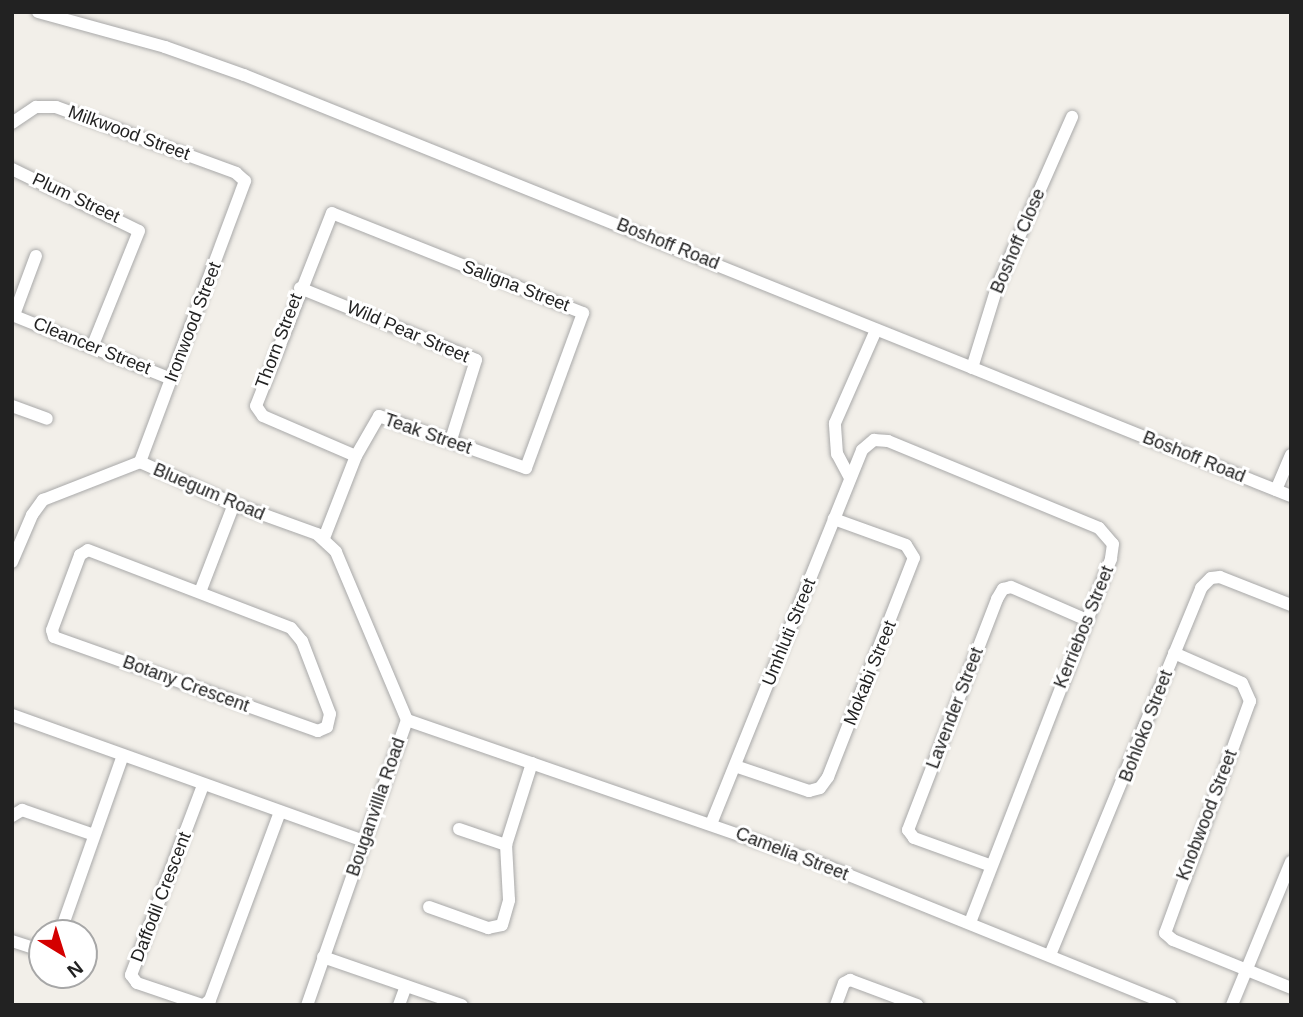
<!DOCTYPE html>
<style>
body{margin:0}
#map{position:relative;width:1303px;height:1017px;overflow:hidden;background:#f2efe9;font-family:Arial,sans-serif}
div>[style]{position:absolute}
.roads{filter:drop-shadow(0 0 2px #a9a9a9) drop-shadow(0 0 2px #a9a9a9)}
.minor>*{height:12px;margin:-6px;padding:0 6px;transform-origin:6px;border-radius:6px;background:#fff}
span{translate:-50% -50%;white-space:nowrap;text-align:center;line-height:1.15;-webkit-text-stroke:6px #fff;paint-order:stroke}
.street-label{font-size:18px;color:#222}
.frame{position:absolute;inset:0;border:14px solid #222;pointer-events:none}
.north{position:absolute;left:28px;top:919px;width:70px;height:70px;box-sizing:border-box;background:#fff;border:2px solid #a7a7a7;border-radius:50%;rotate:142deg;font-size:19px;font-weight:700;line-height:28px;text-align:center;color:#222}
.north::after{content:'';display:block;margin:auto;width:24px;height:32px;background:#d40000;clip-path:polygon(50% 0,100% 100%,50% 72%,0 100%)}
</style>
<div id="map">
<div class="roads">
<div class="minor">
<div style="left:38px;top:12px;width:132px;rotate:15.4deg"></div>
<div style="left:165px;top:47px;width:84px;rotate:19.5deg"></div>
<div style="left:244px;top:75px;width:1128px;rotate:21.91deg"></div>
<div style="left:12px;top:123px;width:29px;rotate:-34deg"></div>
<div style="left:36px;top:107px;width:20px"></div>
<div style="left:56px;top:107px;width:192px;rotate:20.1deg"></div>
<div style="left:236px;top:173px;width:12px;rotate:42deg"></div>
<div style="left:245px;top:181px;width:300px;rotate:110.5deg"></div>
<div style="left:12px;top:169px;width:141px;rotate:26deg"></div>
<div style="left:139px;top:231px;width:123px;rotate:112deg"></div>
<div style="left:300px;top:288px;width:190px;rotate:22.2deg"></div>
<div style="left:476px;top:360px;width:84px;rotate:107.4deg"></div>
<div style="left:12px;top:315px;width:171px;rotate:21.9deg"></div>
<div style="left:14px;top:315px;width:63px;rotate:-69.6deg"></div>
<div style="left:972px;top:368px;width:85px;rotate:-72.8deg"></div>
<div style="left:997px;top:287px;width:186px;rotate:-66.2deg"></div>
<div style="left:12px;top:406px;width:37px;rotate:20deg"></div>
<div style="left:850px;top:478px;width:27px;rotate:-118deg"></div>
<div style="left:837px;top:454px;width:31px;rotate:-94deg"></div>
<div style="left:835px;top:423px;width:102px;rotate:-66.2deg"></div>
<div style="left:1276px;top:490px;width:38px;rotate:-67deg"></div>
<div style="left:324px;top:538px;width:88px;rotate:-68.7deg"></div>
<div style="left:356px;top:456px;width:46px;rotate:-60.1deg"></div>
<div style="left:379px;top:416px;width:156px;rotate:19.5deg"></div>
<div style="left:526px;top:468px;width:165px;rotate:-69.8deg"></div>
<div style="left:583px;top:313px;width:270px;rotate:-158.3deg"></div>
<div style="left:332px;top:213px;width:207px;rotate:111.5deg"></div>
<div style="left:256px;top:406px;width:12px;rotate:55deg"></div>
<div style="left:263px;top:416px;width:101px;rotate:23.3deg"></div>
<div style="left:88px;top:550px;width:217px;rotate:21deg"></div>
<div style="left:291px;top:628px;width:17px;rotate:50deg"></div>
<div style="left:302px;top:641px;width:78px;rotate:69deg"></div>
<div style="left:330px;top:714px;width:13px;rotate:103deg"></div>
<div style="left:327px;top:727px;width:10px;rotate:156deg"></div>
<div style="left:318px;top:731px;width:280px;rotate:-160.4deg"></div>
<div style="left:54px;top:637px;width:7px;rotate:-106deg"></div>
<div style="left:52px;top:630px;width:80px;rotate:-69.5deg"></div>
<div style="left:80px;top:555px;width:9px;rotate:-32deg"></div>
<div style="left:12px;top:562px;width:51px;rotate:-66.9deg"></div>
<div style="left:32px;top:515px;width:19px;rotate:-54deg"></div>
<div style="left:43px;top:500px;width:104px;rotate:-21.4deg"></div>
<div style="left:140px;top:462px;width:103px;rotate:24.1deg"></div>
<div style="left:234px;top:504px;width:88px;rotate:19.9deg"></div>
<div style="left:317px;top:534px;width:26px;rotate:43deg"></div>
<div style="left:336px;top:552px;width:182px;rotate:67.1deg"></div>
<div style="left:407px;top:720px;width:302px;rotate:109.3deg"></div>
<div style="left:200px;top:592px;width:94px;rotate:-68.9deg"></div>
<div style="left:1174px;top:653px;width:74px;rotate:23.8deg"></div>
<div style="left:1242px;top:683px;width:20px;rotate:66deg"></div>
<div style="left:1250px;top:701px;width:247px;rotate:110.1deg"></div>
<div style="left:1165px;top:933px;width:11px;rotate:41deg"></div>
<div style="left:1173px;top:940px;width:127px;rotate:22.1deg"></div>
<div style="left:12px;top:715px;width:374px;rotate:19.7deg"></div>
<div style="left:407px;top:720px;width:425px;rotate:19.1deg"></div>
<div style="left:809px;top:859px;width:390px;rotate:22deg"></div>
<div style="left:735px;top:766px;width:78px;rotate:18.7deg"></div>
<div style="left:809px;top:791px;width:11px;rotate:-15deg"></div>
<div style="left:820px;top:788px;width:14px;rotate:-54deg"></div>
<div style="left:828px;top:777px;width:235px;rotate:-68.6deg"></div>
<div style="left:914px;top:558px;width:15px;rotate:-122deg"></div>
<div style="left:906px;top:545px;width:77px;rotate:-160.1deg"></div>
<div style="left:12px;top:816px;width:12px;rotate:-31deg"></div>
<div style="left:22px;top:810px;width:76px;rotate:19.1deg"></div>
<div style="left:711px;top:824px;width:403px;rotate:-68deg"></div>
<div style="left:862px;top:450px;width:16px;rotate:-40deg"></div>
<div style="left:874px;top:440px;width:14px;rotate:4deg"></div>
<div style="left:888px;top:441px;width:228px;rotate:22.4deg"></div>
<div style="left:1099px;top:528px;width:21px;rotate:49deg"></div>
<div style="left:1113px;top:544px;width:15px;rotate:98deg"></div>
<div style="left:1111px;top:559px;width:389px;rotate:111.2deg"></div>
<div style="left:459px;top:829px;width:50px;rotate:18.8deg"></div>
<div style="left:989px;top:865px;width:80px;rotate:-160.2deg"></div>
<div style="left:914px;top:838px;width:10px;rotate:-127deg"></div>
<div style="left:908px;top:830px;width:248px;rotate:-68.9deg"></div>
<div style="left:997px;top:599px;width:12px;rotate:-59deg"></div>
<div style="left:1003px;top:589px;width:8px;rotate:-14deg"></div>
<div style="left:1011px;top:587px;width:83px;rotate:23.5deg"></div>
<div style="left:429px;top:907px;width:63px;rotate:19.6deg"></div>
<div style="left:488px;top:928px;width:14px;rotate:-12deg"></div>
<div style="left:502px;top:925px;width:26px;rotate:-74deg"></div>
<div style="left:509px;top:900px;width:55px;rotate:-93.1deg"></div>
<div style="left:506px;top:845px;width:86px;rotate:-72.4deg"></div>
<div style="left:60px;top:933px;width:186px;rotate:-70.5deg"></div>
<div style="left:12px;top:941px;width:32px;rotate:18deg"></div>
<div style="left:1050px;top:955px;width:397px;rotate:-67.6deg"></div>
<div style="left:1201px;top:588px;width:14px;rotate:-45deg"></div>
<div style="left:1211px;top:578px;width:9px;rotate:-6deg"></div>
<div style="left:1220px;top:577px;width:76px;rotate:21.5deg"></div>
<div style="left:323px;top:957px;width:147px;rotate:19.1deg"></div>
<div style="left:202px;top:1005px;width:69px;rotate:-161.3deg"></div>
<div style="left:137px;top:983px;width:10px;rotate:-127deg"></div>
<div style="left:131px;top:975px;width:203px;rotate:-69.2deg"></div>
<div style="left:204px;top:1005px;width:8px;rotate:-40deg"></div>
<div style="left:210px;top:1000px;width:201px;rotate:-69.6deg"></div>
<div style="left:399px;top:1005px;width:20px;rotate:-70deg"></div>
<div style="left:836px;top:1005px;width:23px;rotate:-70deg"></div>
<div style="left:844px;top:983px;width:7px;rotate:-27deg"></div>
<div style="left:850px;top:980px;width:72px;rotate:20.5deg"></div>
<div style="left:1232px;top:1005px;width:155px;rotate:-67.6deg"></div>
</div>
</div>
<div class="street-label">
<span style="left:129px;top:133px;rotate:20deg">Milkwood Street</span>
<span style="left:76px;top:198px;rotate:25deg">Plum Street</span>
<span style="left:1018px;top:241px;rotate:-67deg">Boshoff Close</span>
<span style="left:668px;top:244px;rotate:22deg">Boshoff Road</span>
<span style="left:516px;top:286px;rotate:21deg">Saligna Street</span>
<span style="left:193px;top:322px;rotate:-69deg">Ironwood Street</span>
<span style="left:408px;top:332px;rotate:23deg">Wild Pear Street</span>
<span style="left:279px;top:341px;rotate:-69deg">Thorn Street</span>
<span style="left:92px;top:346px;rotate:22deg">Cleancer Street</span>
<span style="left:428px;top:434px;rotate:19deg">Teak Street</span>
<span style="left:1194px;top:457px;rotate:22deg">Boshoff Road</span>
<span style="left:209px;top:492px;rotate:23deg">Bluegum Road</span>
<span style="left:1084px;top:627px;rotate:-68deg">Kerriebos Street</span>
<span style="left:789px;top:632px;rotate:-68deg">Umhluti Street</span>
<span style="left:870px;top:673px;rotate:-68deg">Mokabi Street</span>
<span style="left:186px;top:684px;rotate:20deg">Botany Crescent</span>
<span style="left:955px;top:708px;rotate:-69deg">Lavender Street</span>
<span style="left:1146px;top:726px;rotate:-69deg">Bohloko Street</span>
<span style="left:376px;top:807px;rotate:-71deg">Bouganvillla Road</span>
<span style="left:1207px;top:815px;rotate:-69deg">Knobwood Street</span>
<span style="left:792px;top:854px;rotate:21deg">Camelia Street</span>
<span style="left:161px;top:897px;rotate:-69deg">Daffodil Crescent</span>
</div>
<div class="frame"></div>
<div class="north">N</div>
</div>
